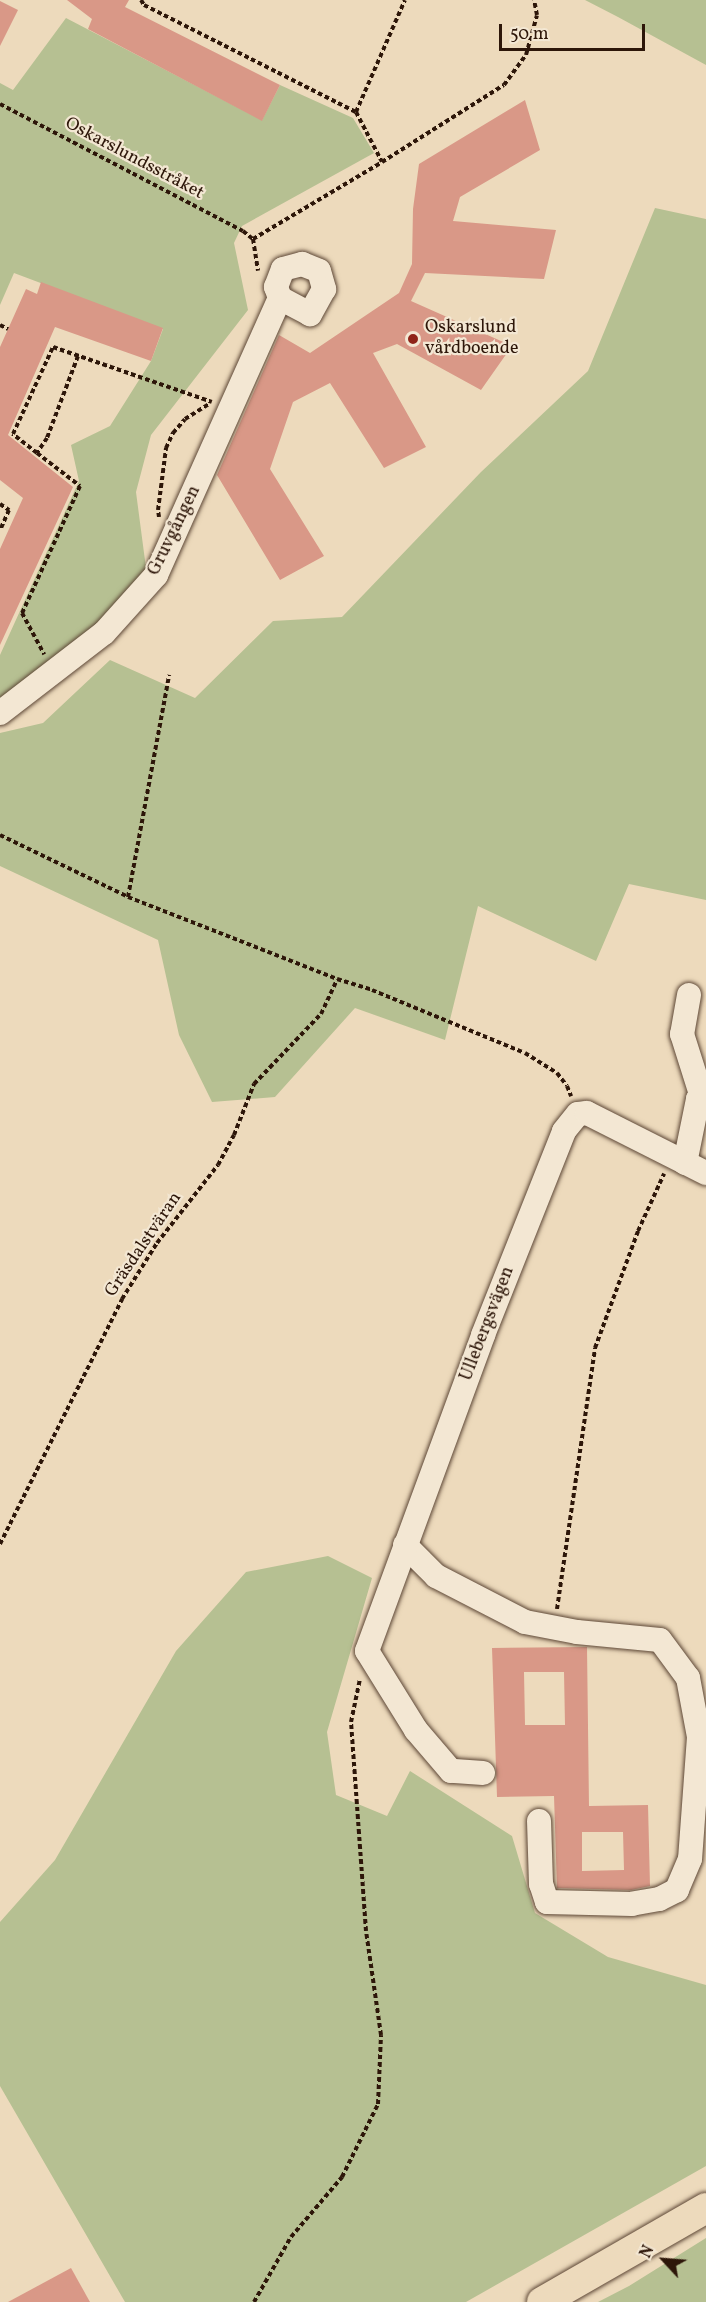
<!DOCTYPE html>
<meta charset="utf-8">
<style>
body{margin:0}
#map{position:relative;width:706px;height:2302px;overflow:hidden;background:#eddabc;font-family:Vollkorn,serif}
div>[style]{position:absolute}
.green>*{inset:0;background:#b6c092}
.building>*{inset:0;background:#d99887}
.path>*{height:4px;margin-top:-2px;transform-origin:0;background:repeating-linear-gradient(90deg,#2d1609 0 4.5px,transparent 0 7.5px)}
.roads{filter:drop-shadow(0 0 2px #5d4736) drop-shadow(0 0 2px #5d4736)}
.minor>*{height:24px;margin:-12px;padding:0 12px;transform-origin:12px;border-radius:12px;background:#f3e7d3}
.major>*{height:30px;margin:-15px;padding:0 15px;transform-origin:15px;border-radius:15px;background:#eddabc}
.dots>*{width:16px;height:16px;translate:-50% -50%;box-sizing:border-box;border:3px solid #f3e7d3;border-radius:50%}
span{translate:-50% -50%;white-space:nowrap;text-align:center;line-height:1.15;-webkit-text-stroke:4.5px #f3e7d3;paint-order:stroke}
.street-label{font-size:18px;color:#2d1609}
.poi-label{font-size:18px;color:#2d1609}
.left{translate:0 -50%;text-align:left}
.north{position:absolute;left:634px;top:2230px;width:60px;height:60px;-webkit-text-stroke:4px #f3e7d3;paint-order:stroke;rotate:296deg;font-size:16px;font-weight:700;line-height:24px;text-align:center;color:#2d1609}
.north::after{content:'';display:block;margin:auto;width:21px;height:27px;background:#2d1609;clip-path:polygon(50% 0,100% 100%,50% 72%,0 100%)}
.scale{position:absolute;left:499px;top:24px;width:146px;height:27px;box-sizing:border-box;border:3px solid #2d1609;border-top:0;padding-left:8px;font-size:18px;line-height:21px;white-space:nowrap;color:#2d1609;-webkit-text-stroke:4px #f3e7d3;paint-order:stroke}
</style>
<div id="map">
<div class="green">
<div style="clip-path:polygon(585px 0,706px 0,706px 65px,618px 17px)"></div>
<div style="clip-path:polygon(66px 18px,262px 120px,280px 85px,353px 118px,374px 153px,242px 226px,234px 243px,248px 310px,151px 435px,136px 492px,146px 568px,104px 622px,0 706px,0 655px,79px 481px,71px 445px,110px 426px,151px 361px,163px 329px,14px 273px,0 305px,0 83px,13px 90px)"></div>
<div style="clip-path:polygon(655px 208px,706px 219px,706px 900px,629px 884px,596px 961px,478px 906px,445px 1040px,355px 1008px,275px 1097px,212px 1102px,179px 1035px,158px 940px,0 866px,0 733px,43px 723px,110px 660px,195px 698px,273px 621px,342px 617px,481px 472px,588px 371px)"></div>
<div style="clip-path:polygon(328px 1556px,372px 1578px,327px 1732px,336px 1795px,387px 1816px,410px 1771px,512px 1836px,535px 1913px,608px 1957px,706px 1985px,706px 2166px,466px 2302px,125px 2302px,0 2086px,0 1922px,55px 1860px,176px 1651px,246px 1572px)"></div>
<div style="clip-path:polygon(706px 2238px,706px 2302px,598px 2302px,629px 2286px)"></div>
</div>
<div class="building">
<div style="clip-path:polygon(67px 0,129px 0,125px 7px,280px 85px,262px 121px,88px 29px,92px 19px)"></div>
<div style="clip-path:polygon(0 1px,18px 10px,0 46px)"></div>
<div style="clip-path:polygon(525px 100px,540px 150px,460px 197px,453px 221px,556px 230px,544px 279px,425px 273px,411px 301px,512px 346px,481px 390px,397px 344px,373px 353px,426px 447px,384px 468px,330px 383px,293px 402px,270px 469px,324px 556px,280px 580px,217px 475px,279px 335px,310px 353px,399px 293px,412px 264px,413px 209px,419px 164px)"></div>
<div style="clip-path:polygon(41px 282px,163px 328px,151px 361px,55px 327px,8px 435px,73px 487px,0 645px,0 549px,23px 498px,0 480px,0 347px,26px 289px,37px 294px)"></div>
<div style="clip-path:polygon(evenodd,587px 1647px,589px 1806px,648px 1805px,650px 1886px,631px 1890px,557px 1888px,554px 1796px,497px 1797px,492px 1648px,587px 1647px,524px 1672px,564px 1672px,565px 1725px,525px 1725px,524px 1672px,587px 1647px,582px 1832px,623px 1832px,624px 1870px,582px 1871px,582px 1832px)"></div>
<div style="clip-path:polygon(71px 2268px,90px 2302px,8px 2302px)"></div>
</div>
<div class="path">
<div style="left:141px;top:0;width:6px;rotate:59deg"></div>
<div style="left:144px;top:5px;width:237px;rotate:26.8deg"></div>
<div style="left:356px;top:112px;width:56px;rotate:62.5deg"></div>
<div style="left:0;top:104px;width:274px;rotate:27.6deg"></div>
<div style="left:243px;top:231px;width:13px;rotate:39deg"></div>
<div style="left:356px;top:112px;width:122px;rotate:-66.4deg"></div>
<div style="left:253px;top:239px;width:150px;rotate:-30.8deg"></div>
<div style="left:382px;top:162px;width:144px;rotate:-32.3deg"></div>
<div style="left:504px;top:85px;width:37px;rotate:-54deg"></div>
<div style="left:526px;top:55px;width:41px;rotate:-74.6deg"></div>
<div style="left:537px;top:15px;width:15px;rotate:-101deg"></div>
<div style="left:253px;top:239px;width:32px;rotate:81deg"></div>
<div style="left:0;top:325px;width:9px;rotate:27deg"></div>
<div style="left:78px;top:356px;width:88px;rotate:110.7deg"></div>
<div style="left:47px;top:438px;width:18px;rotate:124deg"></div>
<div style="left:37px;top:453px;width:31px;rotate:-142deg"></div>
<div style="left:13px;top:434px;width:96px;rotate:-65.3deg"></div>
<div style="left:53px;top:347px;width:168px;rotate:19.1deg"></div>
<div style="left:37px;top:453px;width:54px;rotate:37.5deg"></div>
<div style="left:80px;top:486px;width:140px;rotate:114.5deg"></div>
<div style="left:22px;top:613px;width:47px;rotate:61.8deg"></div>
<div style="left:0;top:504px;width:11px;rotate:34deg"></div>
<div style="left:9px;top:510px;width:22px;rotate:114deg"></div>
<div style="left:159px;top:517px;width:7px;rotate:-98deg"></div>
<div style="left:158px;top:510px;width:63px;rotate:-82.6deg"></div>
<div style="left:166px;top:448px;width:17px;rotate:-65deg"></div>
<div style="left:173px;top:433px;width:18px;rotate:-49deg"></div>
<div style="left:185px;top:419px;width:28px;rotate:-32deg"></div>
<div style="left:0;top:835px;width:142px;rotate:25.8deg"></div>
<div style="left:128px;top:897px;width:225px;rotate:21.4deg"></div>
<div style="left:337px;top:979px;width:37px;rotate:17deg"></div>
<div style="left:372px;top:990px;width:165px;rotate:22.4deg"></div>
<div style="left:525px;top:1053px;width:38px;rotate:32deg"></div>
<div style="left:557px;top:1073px;width:16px;rotate:52deg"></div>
<div style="left:567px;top:1086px;width:11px;rotate:68deg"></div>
<div style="left:128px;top:897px;width:226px;rotate:-79.5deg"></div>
<div style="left:0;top:1544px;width:274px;rotate:-63.5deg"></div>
<div style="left:122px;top:1299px;width:66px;rotate:-58deg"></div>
<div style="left:157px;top:1243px;width:99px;rotate:-52deg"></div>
<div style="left:218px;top:1165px;width:34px;rotate:-62deg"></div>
<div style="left:234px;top:1135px;width:55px;rotate:-68.6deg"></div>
<div style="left:254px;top:1084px;width:97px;rotate:-46.3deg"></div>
<div style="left:321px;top:1014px;width:38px;rotate:-65deg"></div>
<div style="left:557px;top:1609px;width:264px;rotate:-81.7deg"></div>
<div style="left:595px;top:1348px;width:125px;rotate:-69.8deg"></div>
<div style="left:638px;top:1231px;width:63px;rotate:-65.5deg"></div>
<div style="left:254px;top:2302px;width:75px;rotate:-60.4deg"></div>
<div style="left:291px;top:2237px;width:79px;rotate:-49.6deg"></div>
<div style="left:342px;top:2177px;width:81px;rotate:-63.7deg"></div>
<div style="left:378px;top:2104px;width:69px;rotate:-87.5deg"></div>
<div style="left:381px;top:2035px;width:105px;rotate:-98.2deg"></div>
<div style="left:366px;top:1931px;width:210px;rotate:-94.1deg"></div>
<div style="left:351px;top:1722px;width:44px;rotate:-78.2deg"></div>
</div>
<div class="roads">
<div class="minor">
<div style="left:0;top:713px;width:131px;rotate:-37.6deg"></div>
<div style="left:104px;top:633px;width:78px;rotate:-48.1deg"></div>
<div style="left:156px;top:575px;width:303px;rotate:-65.9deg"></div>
<div style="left:280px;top:298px;width:12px;rotate:-110deg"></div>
<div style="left:276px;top:287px;width:19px;rotate:-69deg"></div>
<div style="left:283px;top:269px;width:20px;rotate:-15deg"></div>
<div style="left:302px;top:264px;width:18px;rotate:22deg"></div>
<div style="left:319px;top:271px;width:19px;rotate:74deg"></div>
<div style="left:324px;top:289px;width:29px;rotate:119deg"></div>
<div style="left:310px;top:314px;width:34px;rotate:-152deg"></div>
<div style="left:689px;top:995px;width:40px;rotate:100deg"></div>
<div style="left:682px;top:1034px;width:60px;rotate:72.5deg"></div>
<div style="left:685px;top:1163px;width:65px;rotate:-78.5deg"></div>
<div style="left:698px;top:1099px;width:16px;rotate:-60deg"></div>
<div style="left:405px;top:1545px;width:44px;rotate:45deg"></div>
<div style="left:436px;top:1576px;width:100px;rotate:27.3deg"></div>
<div style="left:525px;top:1622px;width:53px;rotate:10.9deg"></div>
<div style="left:577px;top:1632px;width:83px;rotate:5.5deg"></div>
<div style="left:660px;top:1640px;width:47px;rotate:53.6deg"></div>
<div style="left:688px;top:1678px;width:60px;rotate:79.4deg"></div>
<div style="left:699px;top:1737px;width:122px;rotate:94.2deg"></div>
<div style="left:690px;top:1859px;width:34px;rotate:113deg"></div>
<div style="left:677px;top:1890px;width:20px;rotate:153deg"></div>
<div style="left:659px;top:1899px;width:27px;rotate:170deg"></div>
<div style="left:632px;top:1904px;width:85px;rotate:-178.7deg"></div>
<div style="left:547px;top:1902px;width:19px;rotate:-108deg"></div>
<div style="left:541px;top:1884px;width:63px;rotate:-91.8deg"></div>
<div style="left:483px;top:1773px;width:32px;rotate:-176deg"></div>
<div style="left:451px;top:1771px;width:54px;rotate:-130.5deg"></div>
<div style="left:416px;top:1730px;width:93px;rotate:-121.8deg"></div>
<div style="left:367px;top:1651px;width:337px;rotate:-69.8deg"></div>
<div style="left:483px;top:1335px;width:219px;rotate:-68.3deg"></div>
<div style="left:564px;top:1131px;width:22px;rotate:-51deg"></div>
<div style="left:578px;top:1114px;width:9px;rotate:-6deg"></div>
<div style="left:587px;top:1113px;width:133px;rotate:26.8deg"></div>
</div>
<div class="major">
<div style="left:542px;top:2302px;width:189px;rotate:-29.8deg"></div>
</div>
</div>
<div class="dots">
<div style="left:413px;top:339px;background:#8f2418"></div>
</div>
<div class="street-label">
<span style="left:134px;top:159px;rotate:28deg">Oskarslundsstråket</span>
<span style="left:175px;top:531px;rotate:-64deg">Gruvgången</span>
<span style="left:144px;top:1245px;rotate:-56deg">Gräsdalstväran</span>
<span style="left:488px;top:1324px;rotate:-69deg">Ullebergsvägen</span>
</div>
<div class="poi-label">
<span class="left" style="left:425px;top:339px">Oskarslund<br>vårdboende</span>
</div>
<div class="north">N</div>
<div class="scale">50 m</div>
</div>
